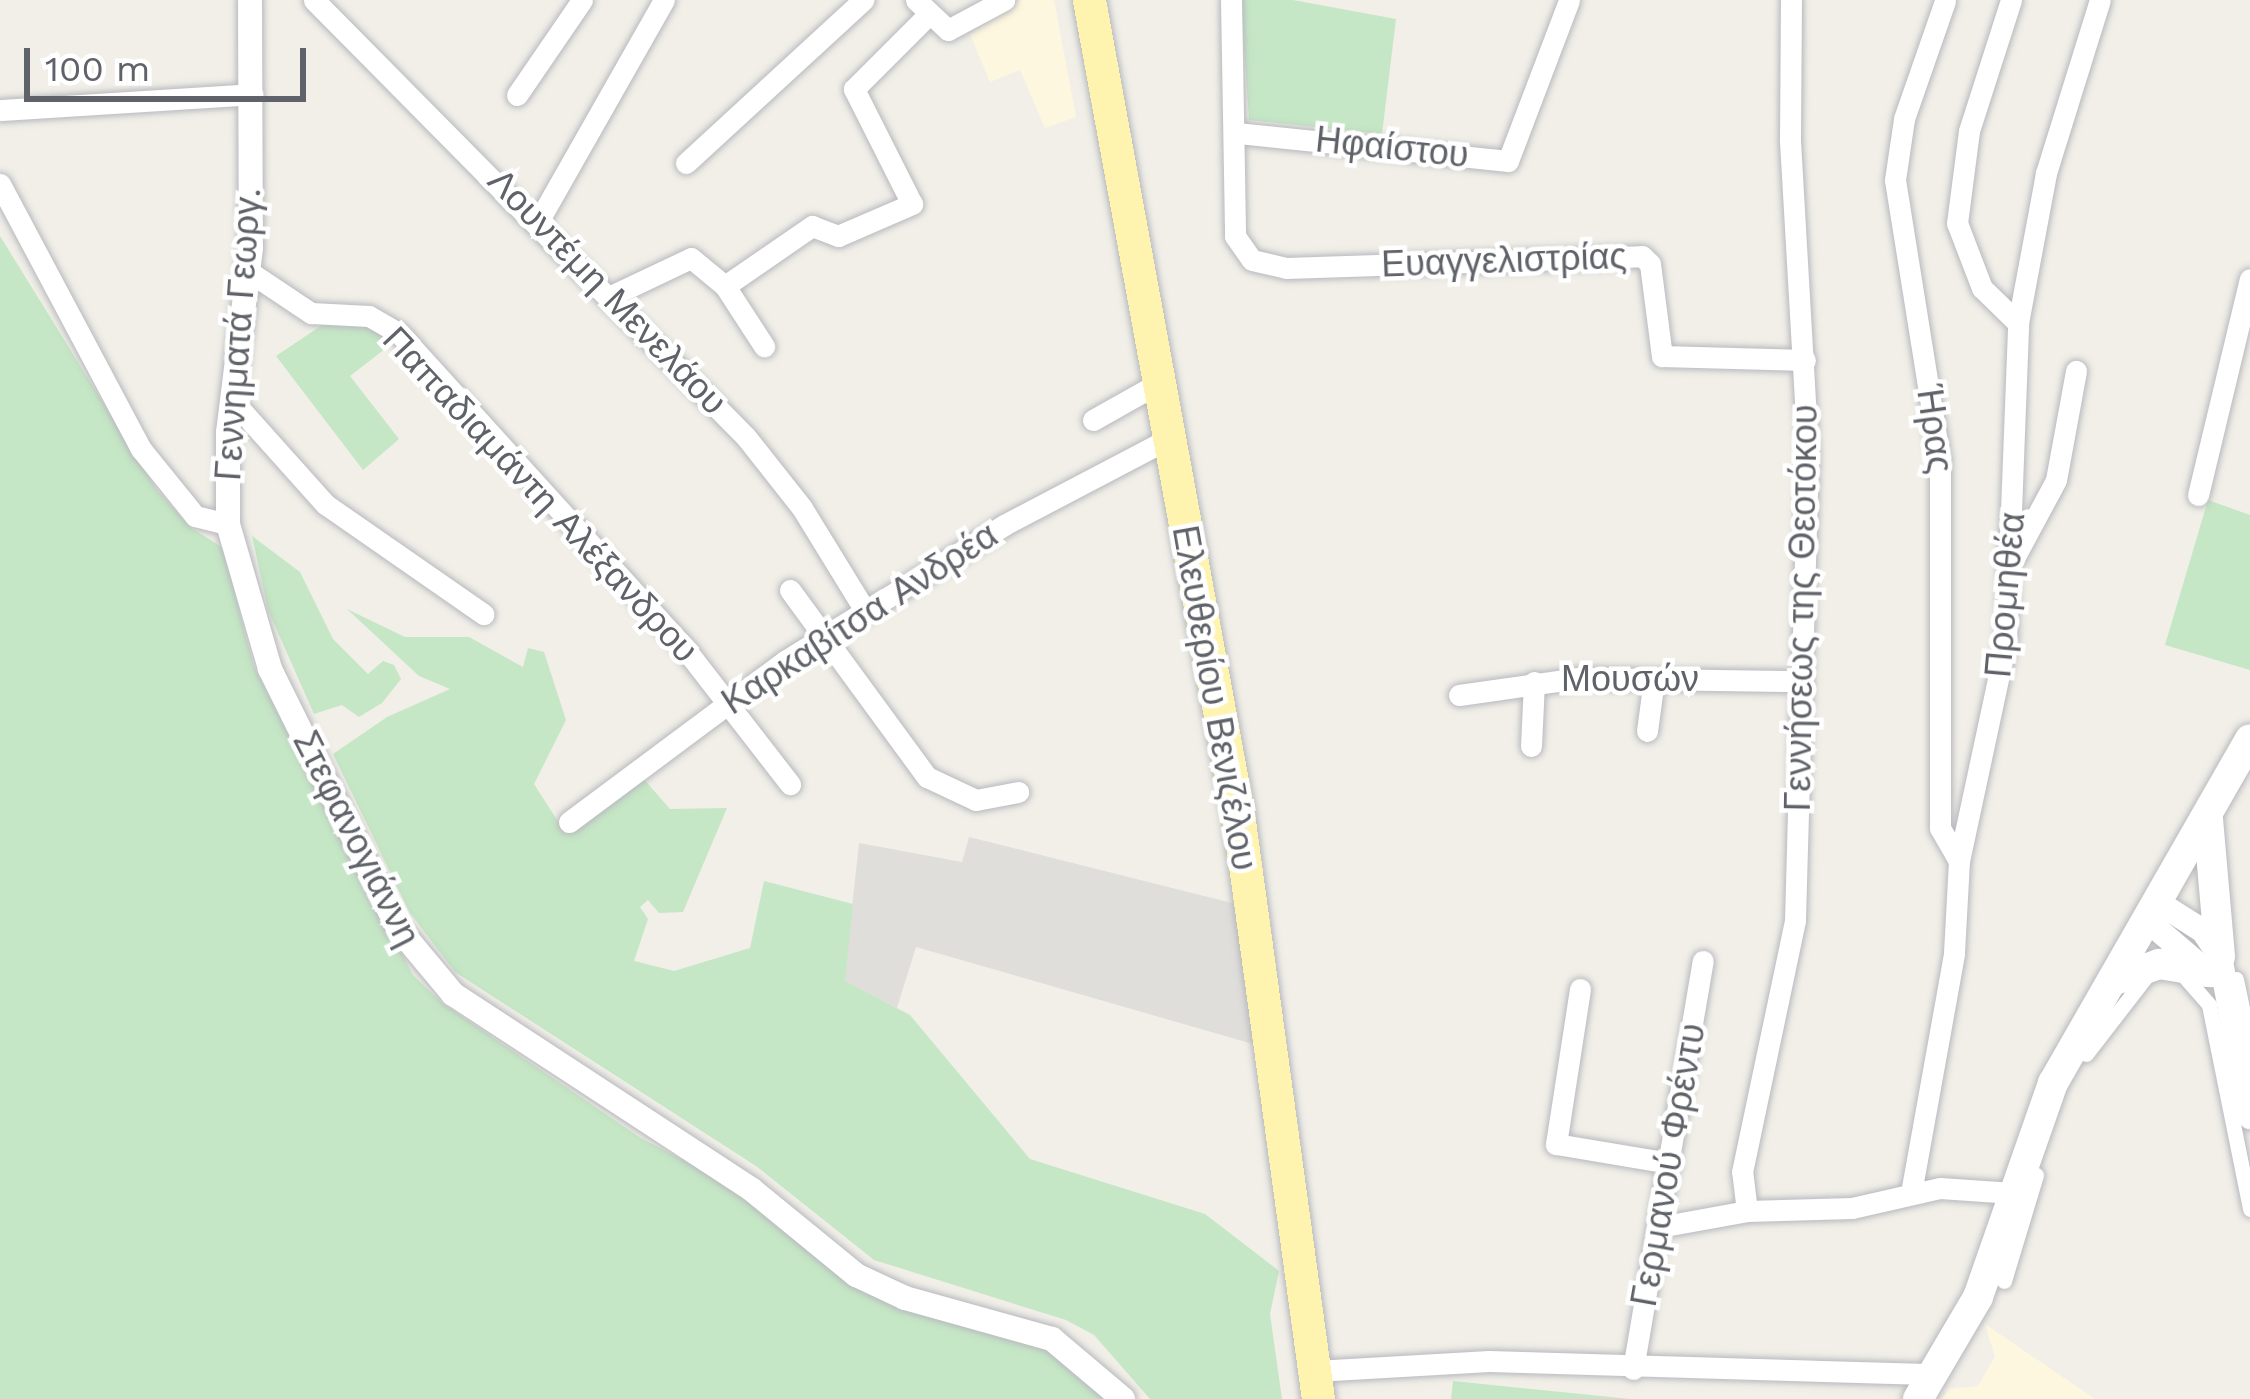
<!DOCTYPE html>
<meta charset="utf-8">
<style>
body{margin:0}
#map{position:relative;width:2250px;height:1399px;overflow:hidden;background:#f1efe8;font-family:"Work Sans",sans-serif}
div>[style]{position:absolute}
.commercial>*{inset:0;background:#fef7df}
.industrial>*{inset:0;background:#e0deda}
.green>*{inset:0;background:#c5e7c5}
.roads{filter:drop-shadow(0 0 3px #b8b9be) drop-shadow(0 0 3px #b8b9be)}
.pedestrian>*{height:15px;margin:-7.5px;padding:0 7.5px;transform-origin:7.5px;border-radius:7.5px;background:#fff}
.minor>*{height:21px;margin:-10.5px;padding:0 10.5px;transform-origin:10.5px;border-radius:10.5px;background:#fff}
.tertiary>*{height:24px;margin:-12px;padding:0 12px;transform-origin:12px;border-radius:12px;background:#fff}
.secondary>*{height:30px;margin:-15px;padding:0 15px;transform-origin:15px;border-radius:15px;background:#fff}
.primary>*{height:33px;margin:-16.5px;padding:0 16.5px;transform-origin:16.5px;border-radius:16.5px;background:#fef3af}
span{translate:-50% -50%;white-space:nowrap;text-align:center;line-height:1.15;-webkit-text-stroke:9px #fff;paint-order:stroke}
.street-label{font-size:36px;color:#5f6268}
.scale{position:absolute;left:24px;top:48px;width:282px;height:54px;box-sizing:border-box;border:6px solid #5f6268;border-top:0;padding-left:15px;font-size:36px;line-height:42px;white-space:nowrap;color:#5f6268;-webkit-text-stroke:9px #fff;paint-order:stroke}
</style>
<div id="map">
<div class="commercial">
<div style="clip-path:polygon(1021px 0,1054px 0,1076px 117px,1045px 128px,1020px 70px,990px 82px,970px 34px)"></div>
<div style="clip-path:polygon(1985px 1324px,2095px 1399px,1942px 1399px,1949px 1389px,1978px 1386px,1995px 1357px)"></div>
</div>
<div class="industrial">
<div style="clip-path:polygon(969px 837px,1236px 904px,1253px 1044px,916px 947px,897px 1008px,844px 981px,859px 843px,962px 862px)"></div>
</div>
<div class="green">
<div style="clip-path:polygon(1241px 0,1293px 0,1396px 19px,1382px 134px,1249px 120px)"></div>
<div style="clip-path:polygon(0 236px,157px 490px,190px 527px,223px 548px,254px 667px,413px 975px,442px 1003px,641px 1138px,728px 1184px,809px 1246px,1068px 1359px,1111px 1399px,0 1399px)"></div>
<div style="clip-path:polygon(362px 322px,394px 342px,350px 376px,399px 439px,363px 470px,276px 356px,325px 323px)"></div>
<div style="clip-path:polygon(2208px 500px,2250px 515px,2250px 670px,2165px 645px)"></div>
<div style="clip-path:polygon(252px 536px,300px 572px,333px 639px,368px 674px,383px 661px,394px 665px,401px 679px,382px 703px,359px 717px,342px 705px,314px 714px,268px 610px)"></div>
<div style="clip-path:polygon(347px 609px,405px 637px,469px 637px,523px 667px,528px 648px,544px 652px,566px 720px,534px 784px,566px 834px,642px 777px,670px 809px,727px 808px,683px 912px,659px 913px,648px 900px,640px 907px,648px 919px,634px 961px,674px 971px,750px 948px,764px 881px,853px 904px,845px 981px,910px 1015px,1030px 1159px,1205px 1214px,1279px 1271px,1270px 1314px,1282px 1399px,1150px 1399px,1094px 1335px,1066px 1320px,874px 1260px,756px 1166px,455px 972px,410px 913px,333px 754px,387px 717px,450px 689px,419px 676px)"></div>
<div style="clip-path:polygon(1453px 1381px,1630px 1399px,1451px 1399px)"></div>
</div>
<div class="roads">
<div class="pedestrian">
<div style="left:2185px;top:977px;width:37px;rotate:49deg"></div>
<div style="left:2209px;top:1005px;width:208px;rotate:78.6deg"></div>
<div style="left:2236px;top:979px;width:69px;rotate:78.4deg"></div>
<div style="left:2086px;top:1054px;width:95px;rotate:-52.3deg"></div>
<div style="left:2004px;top:1281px;width:111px;rotate:-73.2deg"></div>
</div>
<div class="minor">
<div style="left:314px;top:0;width:614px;rotate:45.33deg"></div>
<div style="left:746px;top:437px;width:90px;rotate:51.7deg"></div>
<div style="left:802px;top:508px;width:122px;rotate:58.4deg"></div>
<div style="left:916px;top:0;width:44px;rotate:43.2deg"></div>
<div style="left:948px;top:30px;width:64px;rotate:-28.2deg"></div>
<div style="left:1231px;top:0;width:236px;rotate:89deg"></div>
<div style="left:1235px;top:236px;width:29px;rotate:55deg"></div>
<div style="left:1252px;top:260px;width:35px;rotate:13deg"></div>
<div style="left:1286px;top:268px;width:356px;rotate:-1.9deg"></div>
<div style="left:1642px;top:256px;width:11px;rotate:45deg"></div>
<div style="left:1650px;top:264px;width:93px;rotate:82.6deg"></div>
<div style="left:1662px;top:356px;width:143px;rotate:1.6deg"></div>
<div style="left:2011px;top:0;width:138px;rotate:107.8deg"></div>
<div style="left:1969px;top:131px;width:93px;rotate:97.4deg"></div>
<div style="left:1957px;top:223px;width:70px;rotate:69deg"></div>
<div style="left:1982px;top:288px;width:50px;rotate:44.2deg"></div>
<div style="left:1945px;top:1px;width:125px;rotate:109.2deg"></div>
<div style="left:1904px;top:119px;width:62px;rotate:98.4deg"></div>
<div style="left:1895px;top:180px;width:284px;rotate:80.9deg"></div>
<div style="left:1940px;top:460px;width:368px;rotate:90deg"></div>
<div style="left:1940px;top:828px;width:38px;rotate:60deg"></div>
<div style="left:517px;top:95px;width:115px;rotate:-55.6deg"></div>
<div style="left:0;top:110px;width:253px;rotate:-3.6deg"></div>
<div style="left:1237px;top:133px;width:272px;rotate:5.9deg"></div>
<div style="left:1508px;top:161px;width:172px;rotate:-69.2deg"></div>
<div style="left:686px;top:163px;width:241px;rotate:-42.6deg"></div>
<div style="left:0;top:184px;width:300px;rotate:62deg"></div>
<div style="left:141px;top:449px;width:86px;rotate:51.1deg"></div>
<div style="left:195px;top:516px;width:34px;rotate:14deg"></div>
<div style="left:539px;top:220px;width:253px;rotate:-60.4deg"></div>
<div style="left:248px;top:271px;width:76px;rotate:33.7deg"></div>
<div style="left:311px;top:313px;width:58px;rotate:3deg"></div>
<div style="left:369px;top:316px;width:34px;rotate:30deg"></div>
<div style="left:399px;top:333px;width:428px;rotate:47.8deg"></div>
<div style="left:686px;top:650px;width:170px;rotate:52.2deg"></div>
<div style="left:725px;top:286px;width:106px;rotate:-34.6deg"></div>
<div style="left:812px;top:226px;width:28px;rotate:21deg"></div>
<div style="left:838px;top:236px;width:81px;rotate:-23.4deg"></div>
<div style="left:912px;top:204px;width:129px;rotate:-116.8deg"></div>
<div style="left:854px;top:89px;width:105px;rotate:-45deg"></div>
<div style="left:613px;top:295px;width:86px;rotate:-25.4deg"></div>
<div style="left:691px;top:258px;width:44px;rotate:39.5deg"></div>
<div style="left:725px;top:286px;width:72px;rotate:57deg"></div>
<div style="left:232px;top:400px;width:140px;rotate:48.2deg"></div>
<div style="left:325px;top:504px;width:193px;rotate:34.8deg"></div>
<div style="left:1093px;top:420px;width:71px;rotate:-29.4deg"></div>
<div style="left:2198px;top:495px;width:222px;rotate:-76.5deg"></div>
<div style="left:2013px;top:560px;width:91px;rotate:-61.7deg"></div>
<div style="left:2056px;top:480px;width:111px;rotate:-79.6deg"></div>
<div style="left:790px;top:590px;width:232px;rotate:53.8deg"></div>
<div style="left:927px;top:777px;width:54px;rotate:25.1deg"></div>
<div style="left:976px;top:800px;width:43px;rotate:-10.8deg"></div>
<div style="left:1459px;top:695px;width:120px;rotate:-8.1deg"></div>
<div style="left:1578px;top:678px;width:224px;rotate:0.8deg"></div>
<div style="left:1647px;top:731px;width:52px;rotate:-82.3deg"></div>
<div style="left:1531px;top:746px;width:64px;rotate:-87.3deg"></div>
<div style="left:569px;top:822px;width:269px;rotate:-36.7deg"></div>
<div style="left:785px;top:661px;width:258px;rotate:-31.8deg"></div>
<div style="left:1004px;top:525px;width:183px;rotate:-27.7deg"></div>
<div style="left:1580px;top:989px;width:157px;rotate:98.8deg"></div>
<div style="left:1556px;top:1144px;width:116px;rotate:9.5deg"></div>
<div style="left:1911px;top:1193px;width:244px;rotate:-79.8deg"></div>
<div style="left:1954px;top:953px;width:92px;rotate:-86.9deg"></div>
<div style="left:1959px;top:861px;width:225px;rotate:-77.9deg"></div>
<div style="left:2006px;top:641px;width:318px;rotate:-87.8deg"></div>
<div style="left:2018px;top:323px;width:153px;rotate:-79.4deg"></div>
<div style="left:2046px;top:173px;width:181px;rotate:-72.7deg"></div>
<div style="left:1747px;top:1211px;width:39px;rotate:-97deg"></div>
<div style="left:1742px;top:1172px;width:258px;rotate:-78.1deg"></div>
<div style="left:1795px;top:920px;width:467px;rotate:-88.4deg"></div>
<div style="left:1808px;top:453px;width:315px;rotate:-93.3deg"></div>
<div style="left:1790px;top:139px;width:139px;rotate:-89.6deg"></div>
<div style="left:1659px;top:1227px;width:89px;rotate:-10.3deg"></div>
<div style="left:1747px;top:1211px;width:105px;rotate:-1.6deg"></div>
<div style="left:1852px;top:1208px;width:90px;rotate:-12.8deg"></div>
<div style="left:1940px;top:1188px;width:73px;rotate:3.9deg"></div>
<div style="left:1633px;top:1369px;width:414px;rotate:-80.3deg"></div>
<div style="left:1315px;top:1371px;width:174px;rotate:-3.3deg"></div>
<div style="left:1489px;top:1361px;width:447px;rotate:1.7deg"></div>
</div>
<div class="tertiary">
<div style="left:250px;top:0;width:248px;rotate:89.8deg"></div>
<div style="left:251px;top:248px;width:185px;rotate:97.1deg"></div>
<div style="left:228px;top:432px;width:92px;rotate:90deg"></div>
<div style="left:228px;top:524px;width:151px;rotate:73.8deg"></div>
<div style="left:270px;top:669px;width:289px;rotate:63.7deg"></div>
<div style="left:398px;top:928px;width:86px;rotate:50.2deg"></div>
<div style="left:453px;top:994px;width:356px;rotate:33.2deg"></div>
<div style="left:751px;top:1189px;width:136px;rotate:39.3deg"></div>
<div style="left:856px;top:1275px;width:54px;rotate:25.1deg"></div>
<div style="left:905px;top:1298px;width:153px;rotate:15.6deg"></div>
<div style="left:1052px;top:1339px;width:93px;rotate:40.2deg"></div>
<div style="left:2159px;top:903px;width:52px;rotate:32.5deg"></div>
<div style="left:2203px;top:931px;width:30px;rotate:56deg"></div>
<div style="left:2220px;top:956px;width:164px;rotate:79.4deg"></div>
<div style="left:2149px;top:922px;width:82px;rotate:40.5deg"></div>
</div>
<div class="secondary">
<div style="left:2208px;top:819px;width:138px;rotate:85deg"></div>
<div style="left:2118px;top:979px;width:44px;rotate:-20.1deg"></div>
<div style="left:2159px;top:964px;width:50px;rotate:9.3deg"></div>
<div style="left:1918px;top:1399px;width:118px;rotate:-59.5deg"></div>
<div style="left:1978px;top:1297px;width:227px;rotate:-70.7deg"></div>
<div style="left:2053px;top:1083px;width:396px;rotate:-60.2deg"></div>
</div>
<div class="primary">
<div style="left:1089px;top:0;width:828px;rotate:79.63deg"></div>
<div style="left:1238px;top:814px;width:590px;rotate:82.21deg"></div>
</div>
</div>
<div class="street-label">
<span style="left:1392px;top:148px;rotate:6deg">Ηφαίστου</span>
<span style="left:1504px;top:261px;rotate:-2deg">Ευαγγελιστρίας</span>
<span style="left:607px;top:292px;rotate:46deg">Λουντέμη Μενελάου</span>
<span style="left:239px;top:334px;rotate:-86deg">Γεννηματά Γεωργ.</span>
<span style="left:1934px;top:429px;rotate:82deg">Ήρας</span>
<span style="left:540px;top:495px;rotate:47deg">Παπαδιαμάντη Αλέξανδρου</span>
<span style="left:2006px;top:595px;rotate:-85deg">Προμηθέα</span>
<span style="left:1802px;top:608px;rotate:-89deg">Γεννήσεως της Θεοτόκου</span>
<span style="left:860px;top:619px;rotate:-33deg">Καρκαβίτσα Ανδρέα</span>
<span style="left:1630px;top:680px">Μουσών</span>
<span style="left:1214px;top:698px;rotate:80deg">Ελευθερίου Βενιζέλου</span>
<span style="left:356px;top:839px;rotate:63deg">Στεφανογιάννη</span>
<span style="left:1669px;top:1165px;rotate:-80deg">Γερμανού Φρέντυ</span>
</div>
<div class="scale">100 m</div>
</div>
